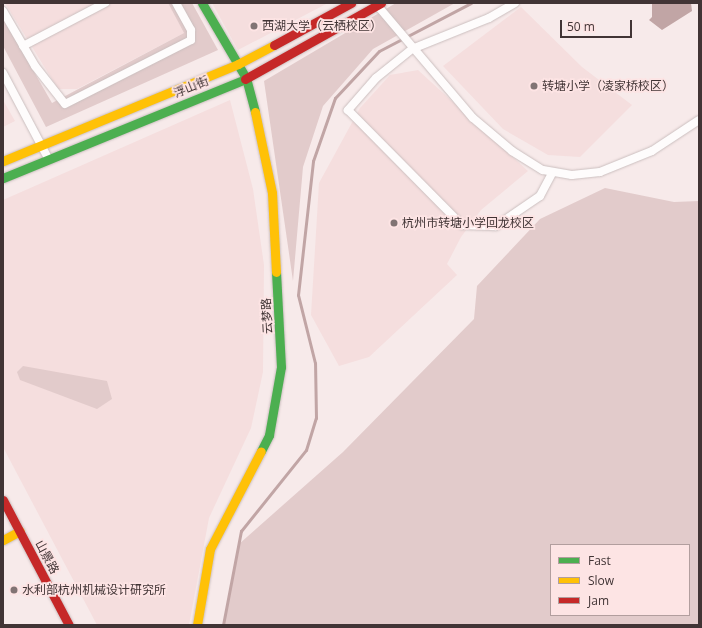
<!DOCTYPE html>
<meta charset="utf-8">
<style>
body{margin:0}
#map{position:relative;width:702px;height:628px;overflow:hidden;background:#f7eaea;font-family:"Open Sans","Noto Sans SC",sans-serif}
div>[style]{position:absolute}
.built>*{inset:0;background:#f5dede}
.green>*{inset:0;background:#e2cbcb}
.water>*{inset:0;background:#c1a5a5}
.stream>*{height:3px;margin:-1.5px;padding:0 1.5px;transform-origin:1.5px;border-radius:1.5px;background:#c1a5a5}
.roads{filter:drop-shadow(0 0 1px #cbbfbf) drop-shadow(0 0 1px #cbbfbf)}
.street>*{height:8px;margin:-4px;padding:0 4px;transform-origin:4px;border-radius:4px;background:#fefcfc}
.fast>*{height:9px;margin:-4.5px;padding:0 4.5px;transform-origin:4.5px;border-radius:4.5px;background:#4caf50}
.slow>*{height:9px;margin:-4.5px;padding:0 4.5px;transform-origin:4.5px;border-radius:4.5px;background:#ffc107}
.jam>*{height:9px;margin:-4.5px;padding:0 4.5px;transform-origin:4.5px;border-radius:4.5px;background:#c62828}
.dots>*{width:11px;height:11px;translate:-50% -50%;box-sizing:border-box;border:2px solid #fde4e4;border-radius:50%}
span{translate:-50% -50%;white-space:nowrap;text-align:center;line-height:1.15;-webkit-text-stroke:3.5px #fde4e4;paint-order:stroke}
.poi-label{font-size:12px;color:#413435}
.left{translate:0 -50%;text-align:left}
.street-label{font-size:12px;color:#413435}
.frame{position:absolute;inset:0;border:4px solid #413435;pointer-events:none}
.legend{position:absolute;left:550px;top:544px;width:140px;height:72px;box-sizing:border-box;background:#fde4e4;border:1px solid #b29e9e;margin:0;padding:5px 7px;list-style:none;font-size:12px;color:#413435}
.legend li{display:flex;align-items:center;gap:8px;height:20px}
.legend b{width:20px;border:1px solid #b29e9e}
.scale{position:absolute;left:560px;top:20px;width:72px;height:18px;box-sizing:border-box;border:2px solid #413435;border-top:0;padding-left:5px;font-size:12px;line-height:14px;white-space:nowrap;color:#413435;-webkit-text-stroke:3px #fde4e4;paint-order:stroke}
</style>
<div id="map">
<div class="built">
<div style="clip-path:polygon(5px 3px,168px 3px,184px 33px,77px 89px,58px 89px)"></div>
<div style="clip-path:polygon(212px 3px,328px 3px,238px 50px)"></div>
<div style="clip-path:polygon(521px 7px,582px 67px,632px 105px,580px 157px,548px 155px,503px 129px,443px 66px)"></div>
<div style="clip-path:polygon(418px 70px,528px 171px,481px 210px,461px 237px,447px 264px,457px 275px,369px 357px,339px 366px,311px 315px,319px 183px,360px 108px,390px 75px)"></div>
<div style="clip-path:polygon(3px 100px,15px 121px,3px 127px)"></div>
<div style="clip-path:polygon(230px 100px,253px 189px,264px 265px,263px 372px,251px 428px,209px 518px,189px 625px,97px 625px,3px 447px,3px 200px)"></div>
</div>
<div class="green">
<div style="clip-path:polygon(168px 3px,192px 3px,218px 50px,46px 127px,3px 46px,3px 18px,52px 103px,184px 33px)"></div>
<div style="clip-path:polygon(396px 3px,455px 3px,373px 49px,323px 106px,303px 167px,293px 281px,264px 81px)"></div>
<div style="clip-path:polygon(evenodd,605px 188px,674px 202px,699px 201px,699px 625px,224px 625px,239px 544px,343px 452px,474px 319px,477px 286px,540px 219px,605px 188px,551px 545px,689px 545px,689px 615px,551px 615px,551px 545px)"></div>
<div style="clip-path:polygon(23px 366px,107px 381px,112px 399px,97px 409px,20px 380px,17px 372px)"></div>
</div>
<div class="water">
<div style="clip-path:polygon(652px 3px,691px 3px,692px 11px,662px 30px,649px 20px,652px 17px)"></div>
</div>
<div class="stream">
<div style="left:223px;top:625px;width:96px;rotate:-79.2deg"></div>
<div style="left:241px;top:531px;width:104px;rotate:-51.3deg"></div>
<div style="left:306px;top:450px;width:34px;rotate:-73deg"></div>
<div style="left:316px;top:418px;width:55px;rotate:-91deg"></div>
<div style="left:315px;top:363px;width:70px;rotate:-104deg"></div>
<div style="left:298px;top:295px;width:135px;rotate:-83.6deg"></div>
<div style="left:313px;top:161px;width:67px;rotate:-70.8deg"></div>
<div style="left:335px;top:98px;width:64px;rotate:-46.9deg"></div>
<div style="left:379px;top:51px;width:104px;rotate:-27.6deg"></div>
</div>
<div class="roads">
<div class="street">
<div style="left:515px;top:3px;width:30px;rotate:150deg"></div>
<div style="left:489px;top:18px;width:83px;rotate:158.1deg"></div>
<div style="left:412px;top:49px;width:46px;rotate:141.1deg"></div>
<div style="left:376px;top:78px;width:43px;rotate:131.2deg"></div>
<div style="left:348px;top:110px;width:162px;rotate:45.3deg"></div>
<div style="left:462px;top:225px;width:34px;rotate:2deg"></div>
<div style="left:496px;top:226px;width:53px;rotate:-34.3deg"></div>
<div style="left:540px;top:196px;width:27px;rotate:-62deg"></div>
<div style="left:377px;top:5px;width:148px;rotate:49.7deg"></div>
<div style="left:473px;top:118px;width:51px;rotate:40.2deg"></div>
<div style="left:512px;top:151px;width:36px;rotate:32deg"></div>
<div style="left:543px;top:170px;width:29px;rotate:10deg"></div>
<div style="left:572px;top:175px;width:28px;rotate:-6deg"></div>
<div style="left:600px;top:172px;width:56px;rotate:-22deg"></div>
<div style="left:652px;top:151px;width:56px;rotate:-33.4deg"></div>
<div style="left:3px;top:11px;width:64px;rotate:59.8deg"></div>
<div style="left:35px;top:66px;width:48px;rotate:51.7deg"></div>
<div style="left:65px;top:104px;width:141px;rotate:-26.9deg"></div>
<div style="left:191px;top:40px;width:10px;rotate:-90deg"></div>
<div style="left:191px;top:30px;width:31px;rotate:-119deg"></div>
<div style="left:23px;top:46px;width:93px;rotate:-27.7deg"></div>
<div style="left:3px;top:73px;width:96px;rotate:62.1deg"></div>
</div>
<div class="fast">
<div style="left:202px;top:3px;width:87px;rotate:59.6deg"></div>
<div style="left:246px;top:78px;width:35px;rotate:75deg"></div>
<div style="left:3px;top:178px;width:261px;rotate:-22.2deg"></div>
<div style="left:261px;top:451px;width:18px;rotate:-63deg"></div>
<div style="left:269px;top:435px;width:69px;rotate:-80deg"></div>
<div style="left:281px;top:367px;width:95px;rotate:-93deg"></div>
</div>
<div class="slow">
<div style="left:255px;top:112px;width:83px;rotate:78.1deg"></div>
<div style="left:272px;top:193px;width:79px;rotate:87.1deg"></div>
<div style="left:3px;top:161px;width:254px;rotate:-22.4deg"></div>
<div style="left:238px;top:64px;width:41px;rotate:-27.8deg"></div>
<div style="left:3px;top:540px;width:19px;rotate:-28deg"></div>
<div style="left:197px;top:625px;width:77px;rotate:-80.3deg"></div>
<div style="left:210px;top:549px;width:110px;rotate:-62.5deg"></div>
</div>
<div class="jam">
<div style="left:274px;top:45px;width:88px;rotate:-28.6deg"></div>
<div style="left:245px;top:79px;width:156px;rotate:-29.2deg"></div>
<div style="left:3px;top:500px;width:141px;rotate:62.2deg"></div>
</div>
</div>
<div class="dots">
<div style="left:254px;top:26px;background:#817474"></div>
<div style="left:534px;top:86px;background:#817474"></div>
<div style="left:394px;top:223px;background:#817474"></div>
<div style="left:14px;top:590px;background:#817474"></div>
</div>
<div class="poi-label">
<span class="left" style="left:262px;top:26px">西湖大学（云栖校区）</span>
<span class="left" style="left:542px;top:86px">转塘小学（凌家桥校区）</span>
<span class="left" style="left:402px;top:223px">杭州市转塘小学回龙校区</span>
<span class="left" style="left:22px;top:590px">水利部杭州机械设计研究所</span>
</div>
<div class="street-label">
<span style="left:191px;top:87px;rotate:-22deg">浮山街</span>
<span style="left:267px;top:316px;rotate:-93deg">云梦路</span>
<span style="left:47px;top:557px;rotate:62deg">山景路</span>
</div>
<div class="frame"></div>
<ul class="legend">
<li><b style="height:5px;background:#4caf50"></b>Fast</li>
<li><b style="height:5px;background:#ffc107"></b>Slow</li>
<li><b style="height:5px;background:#c62828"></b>Jam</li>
</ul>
<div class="scale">50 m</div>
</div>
